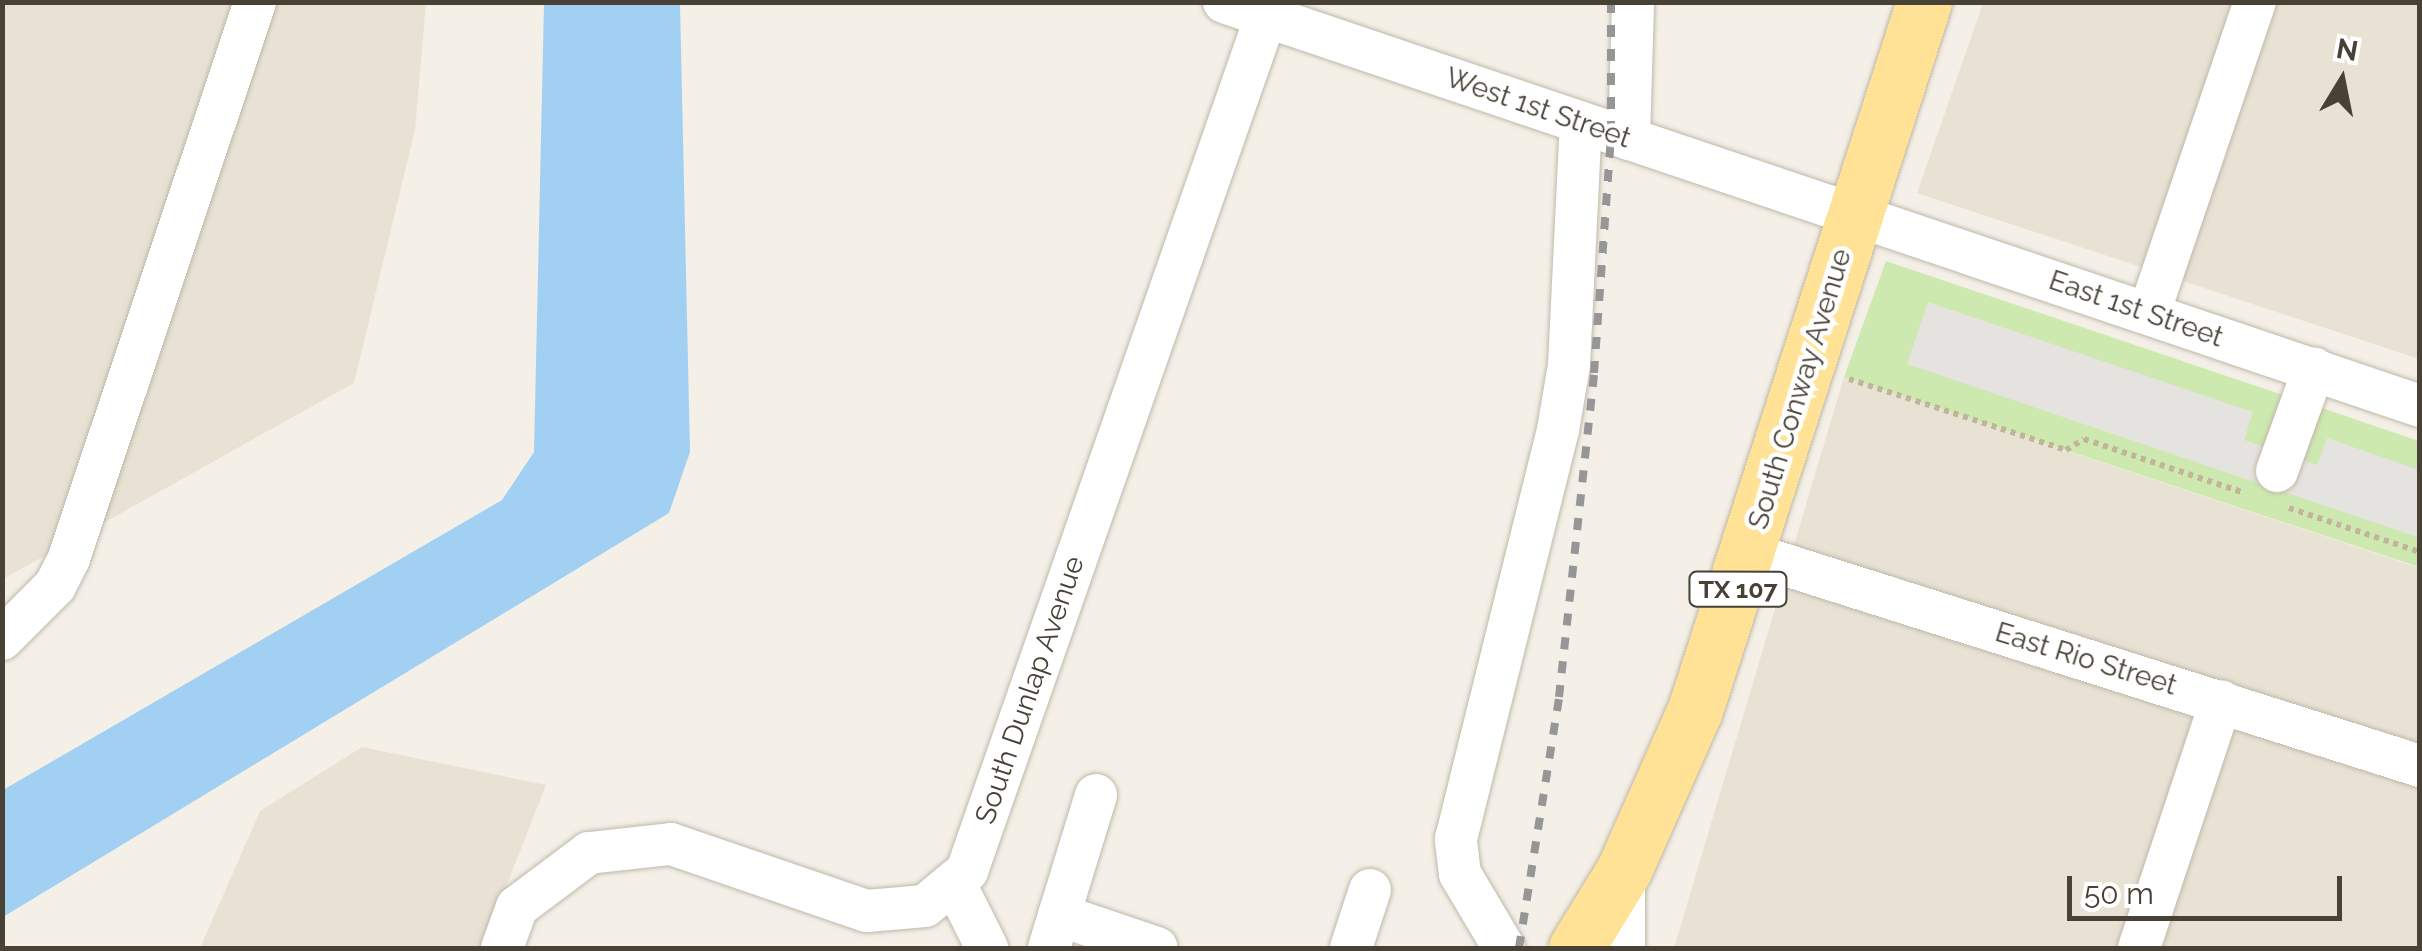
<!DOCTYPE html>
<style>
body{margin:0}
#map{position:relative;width:2422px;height:951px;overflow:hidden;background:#f4f0e7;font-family:Raleway,sans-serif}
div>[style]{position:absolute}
.residential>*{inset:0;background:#e8e2d5}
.green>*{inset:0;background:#cee9af}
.parking>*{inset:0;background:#e5e3df}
.water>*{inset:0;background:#a2d0f2}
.path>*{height:6px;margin-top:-3px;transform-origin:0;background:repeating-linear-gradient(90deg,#c2b49a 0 5px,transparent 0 10px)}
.roads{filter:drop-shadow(0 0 2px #c0b8a9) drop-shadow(0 0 2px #c0b8a9)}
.minor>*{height:42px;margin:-21px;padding:0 21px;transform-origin:21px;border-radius:21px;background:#fff}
.major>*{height:55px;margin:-27.5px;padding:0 27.5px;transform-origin:27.5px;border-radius:27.5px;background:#ffe295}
.rail>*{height:8px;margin-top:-4px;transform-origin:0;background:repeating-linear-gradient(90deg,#969696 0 12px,transparent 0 24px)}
span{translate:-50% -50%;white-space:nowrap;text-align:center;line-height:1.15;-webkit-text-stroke:9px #fff;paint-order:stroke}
.shield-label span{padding:2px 8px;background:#fff;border:2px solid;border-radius:8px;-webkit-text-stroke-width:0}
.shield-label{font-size:25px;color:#474136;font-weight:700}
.street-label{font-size:28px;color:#474136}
.frame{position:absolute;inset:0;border:5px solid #474136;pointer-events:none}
.north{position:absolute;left:2292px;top:30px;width:100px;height:100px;-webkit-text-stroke:8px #fff;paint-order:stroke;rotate:10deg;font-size:28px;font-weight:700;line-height:40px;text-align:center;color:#474136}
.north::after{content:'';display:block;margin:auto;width:35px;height:45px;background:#474136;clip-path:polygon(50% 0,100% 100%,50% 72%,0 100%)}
.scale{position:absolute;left:2067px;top:876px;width:275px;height:45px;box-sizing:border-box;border:5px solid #474136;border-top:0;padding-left:12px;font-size:30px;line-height:35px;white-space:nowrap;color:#474136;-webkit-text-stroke:8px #fff;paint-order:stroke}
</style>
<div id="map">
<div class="residential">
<div style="clip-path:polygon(3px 3px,426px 3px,415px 130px,354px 383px,3px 579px)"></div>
<div style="clip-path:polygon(1983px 3px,2419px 3px,2419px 359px,1917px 193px)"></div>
<div style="clip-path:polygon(1844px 377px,2419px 568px,2419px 948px,1674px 948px)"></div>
<div style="clip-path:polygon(362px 747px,546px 785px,482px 948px,200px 948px,260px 811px)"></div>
</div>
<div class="green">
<div style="clip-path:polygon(1886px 261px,2419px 441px,2419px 567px,1844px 377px)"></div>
</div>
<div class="parking">
<div style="clip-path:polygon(1928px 302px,2253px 412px,2244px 440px,2317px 465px,2327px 438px,2419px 470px,2417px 537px,1907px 364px)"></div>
</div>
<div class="water">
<div style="clip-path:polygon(544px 3px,680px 3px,690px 452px,669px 513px,3px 917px,3px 790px,502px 500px,534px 452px)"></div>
</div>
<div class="path">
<div style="left:1849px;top:379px;width:228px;rotate:18.1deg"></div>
<div style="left:2066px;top:450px;width:21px;rotate:-31deg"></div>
<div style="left:2084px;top:439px;width:169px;rotate:18.6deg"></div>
<div style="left:2289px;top:508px;width:138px;rotate:18.6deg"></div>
</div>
<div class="roads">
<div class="minor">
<div style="left:1224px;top:2px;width:1262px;rotate:18.66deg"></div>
<div style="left:1629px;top:139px;width:137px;rotate:-88.3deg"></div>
<div style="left:2149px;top:313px;width:329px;rotate:-71.2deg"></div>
<div style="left:2277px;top:471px;width:109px;rotate:-70.1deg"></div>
<div style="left:1751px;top:554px;width:702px;rotate:17.58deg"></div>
<div style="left:2px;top:639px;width:75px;rotate:-45deg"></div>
<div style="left:55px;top:586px;width:31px;rotate:-63deg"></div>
<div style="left:69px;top:558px;width:586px;rotate:-71.5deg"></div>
<div style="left:954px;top:882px;width:74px;rotate:63.4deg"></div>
<div style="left:1059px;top:915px;width:103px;rotate:18.6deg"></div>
<div style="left:502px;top:948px;width:44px;rotate:-69.9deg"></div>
<div style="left:517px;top:907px;width:90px;rotate:-36.9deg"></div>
<div style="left:589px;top:853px;width:82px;rotate:-6.3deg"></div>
<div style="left:671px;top:844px;width:207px;rotate:18.9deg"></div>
<div style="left:867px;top:911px;width:58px;rotate:-4.9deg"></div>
<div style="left:925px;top:906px;width:55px;rotate:-39.8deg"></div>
<div style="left:967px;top:871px;width:921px;rotate:-70.72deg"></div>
<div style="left:1049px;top:948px;width:160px;rotate:-72.9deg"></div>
<div style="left:1351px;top:948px;width:61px;rotate:-71.9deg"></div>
<div style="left:1504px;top:948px;width:86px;rotate:-120.7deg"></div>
<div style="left:1460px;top:874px;width:35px;rotate:-97deg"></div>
<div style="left:1456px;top:839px;width:422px;rotate:-76deg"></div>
<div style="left:1558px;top:430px;width:66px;rotate:-80.4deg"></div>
<div style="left:1569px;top:365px;width:242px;rotate:-87.2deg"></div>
<div style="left:1624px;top:948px;width:78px;rotate:-90deg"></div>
<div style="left:2139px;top:948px;width:260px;rotate:-71.6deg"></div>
</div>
<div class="major">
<div style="left:1576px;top:948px;width:92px;rotate:-58.4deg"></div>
<div style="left:1624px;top:870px;width:175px;rotate:-66.1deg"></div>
<div style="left:1695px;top:710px;width:744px;rotate:-72.08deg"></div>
</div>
</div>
<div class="rail">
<div style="left:1519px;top:948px;width:254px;rotate:-80.9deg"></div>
<div style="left:1559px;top:697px;width:326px;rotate:-83.8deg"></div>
<div style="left:1594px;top:373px;width:241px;rotate:-85.9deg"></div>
<div style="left:1611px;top:133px;width:131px;rotate:-90deg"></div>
</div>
<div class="shield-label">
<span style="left:1738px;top:589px">TX 107</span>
</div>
<div class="street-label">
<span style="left:1538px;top:108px;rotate:19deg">West 1st Street</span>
<span style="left:2136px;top:309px;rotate:19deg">East 1st Street</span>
<span style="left:1800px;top:389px;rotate:-73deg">South Conway Avenue</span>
<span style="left:2086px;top:659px;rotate:17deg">East Rio Street</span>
<span style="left:1030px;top:690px;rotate:-71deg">South Dunlap Avenue</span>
</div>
<div class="frame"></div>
<div class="north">N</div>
<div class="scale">50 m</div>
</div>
